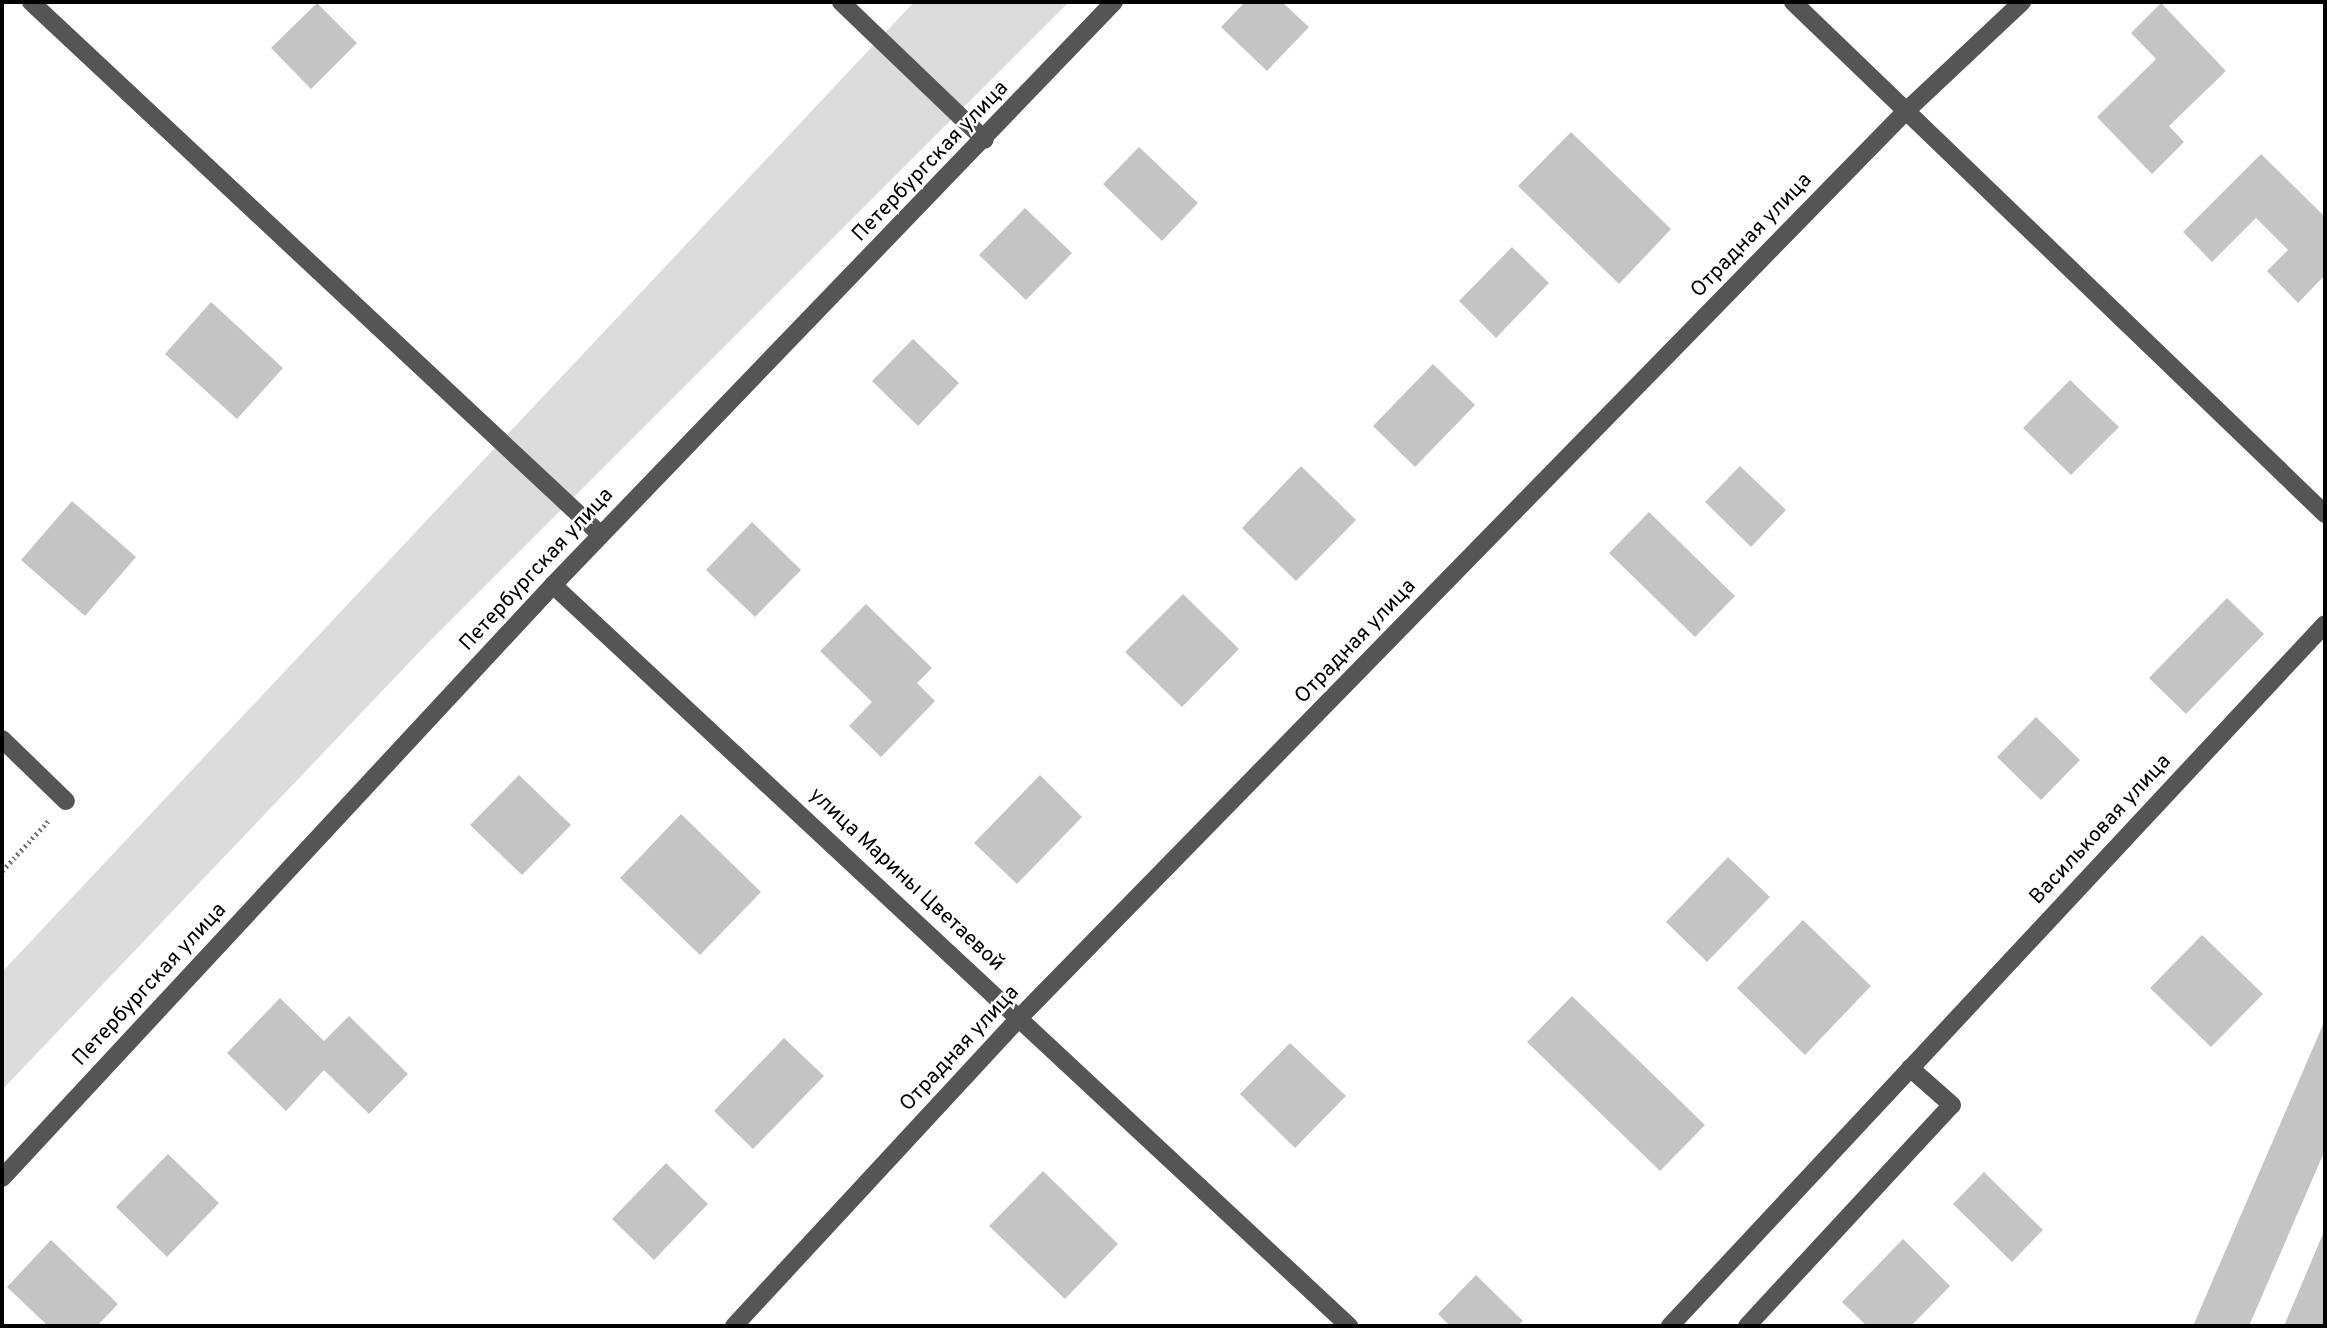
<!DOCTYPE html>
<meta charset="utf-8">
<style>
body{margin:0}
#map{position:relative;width:2327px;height:1328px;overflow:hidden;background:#fff;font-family:Overpass,sans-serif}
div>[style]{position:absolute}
.green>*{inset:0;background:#dcdcdc}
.building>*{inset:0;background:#c4c4c4}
.path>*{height:4.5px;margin-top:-2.25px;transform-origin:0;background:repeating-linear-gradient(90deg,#777 0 2px,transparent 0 5.5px)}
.minor>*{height:18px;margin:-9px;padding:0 9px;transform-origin:9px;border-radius:9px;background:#555}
span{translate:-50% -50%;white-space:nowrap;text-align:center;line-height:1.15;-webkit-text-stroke:5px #fff;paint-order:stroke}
.street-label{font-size:21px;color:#000}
.frame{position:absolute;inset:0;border:4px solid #000;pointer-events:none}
</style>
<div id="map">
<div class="green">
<div style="clip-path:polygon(914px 2px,1069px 2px,425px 646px,2px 1090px,2px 972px)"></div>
</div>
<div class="building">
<div style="clip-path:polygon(1245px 2px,1282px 2px,1309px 27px,1267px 71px,1221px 27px)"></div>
<div style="clip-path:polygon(317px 3px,357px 43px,311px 89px,271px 48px)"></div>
<div style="clip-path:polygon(2161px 3px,2226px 71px,2169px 126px,2184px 142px,2152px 174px,2097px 117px,2156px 59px,2131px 33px)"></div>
<div style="clip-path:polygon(1571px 132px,1671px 229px,1619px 284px,1518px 186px)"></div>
<div style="clip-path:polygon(1139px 147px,1198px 203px,1162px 241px,1103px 184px)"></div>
<div style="clip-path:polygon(2261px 154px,2323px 215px,2325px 212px,2325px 275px,2298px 303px,2267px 271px,2288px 250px,2256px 218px,2212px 262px,2183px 232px)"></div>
<div style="clip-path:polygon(1025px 208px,1072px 253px,1026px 300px,979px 255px)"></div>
<div style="clip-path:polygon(1512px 247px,1549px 283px,1496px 338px,1459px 301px)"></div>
<div style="clip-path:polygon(211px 302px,283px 368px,237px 419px,165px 354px)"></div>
<div style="clip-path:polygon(913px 339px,959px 383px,918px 426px,872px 381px)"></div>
<div style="clip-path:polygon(1433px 364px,1475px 405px,1415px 467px,1373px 426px)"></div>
<div style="clip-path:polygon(2070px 380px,2119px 427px,2071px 475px,2023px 428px)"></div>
<div style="clip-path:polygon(1301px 466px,1356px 520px,1296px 581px,1242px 528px)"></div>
<div style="clip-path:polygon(1740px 466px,1786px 510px,1751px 547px,1705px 502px)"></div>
<div style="clip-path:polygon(72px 501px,136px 557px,85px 616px,21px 560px)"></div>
<div style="clip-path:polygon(1649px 512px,1735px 596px,1695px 637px,1609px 553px)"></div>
<div style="clip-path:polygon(752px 522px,801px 570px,755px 617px,706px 570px)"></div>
<div style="clip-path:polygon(1183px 594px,1239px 649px,1182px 707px,1125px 652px)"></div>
<div style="clip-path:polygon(2227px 598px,2264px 634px,2186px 714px,2149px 678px)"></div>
<div style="clip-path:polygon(866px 604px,932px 668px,917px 683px,935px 701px,881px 757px,849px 726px,872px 702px,820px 651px)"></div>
<div style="clip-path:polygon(2036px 717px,2080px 760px,2041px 800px,1997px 757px)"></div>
<div style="clip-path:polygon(519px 775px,571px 825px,522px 875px,470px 825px)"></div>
<div style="clip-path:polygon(1040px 775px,1082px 817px,1017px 884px,974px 843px)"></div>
<div style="clip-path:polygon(681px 814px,761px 892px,700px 955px,620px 878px)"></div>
<div style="clip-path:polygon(1728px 857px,1770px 897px,1707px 962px,1666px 922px)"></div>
<div style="clip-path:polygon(1803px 920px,1871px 986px,1805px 1055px,1737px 988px)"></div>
<div style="clip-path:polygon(2202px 935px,2263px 994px,2211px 1047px,2150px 988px)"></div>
<div style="clip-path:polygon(1572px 996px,1705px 1125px,1660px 1171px,1527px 1042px)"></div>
<div style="clip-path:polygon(280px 998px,324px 1041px,349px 1016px,408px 1074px,369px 1114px,324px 1070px,286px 1111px,227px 1053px)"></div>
<div style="clip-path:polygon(2325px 1020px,2325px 1150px,2249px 1326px,2193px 1326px)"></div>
<div style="clip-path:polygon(784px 1038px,824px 1076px,753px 1149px,714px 1111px)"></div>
<div style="clip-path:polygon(1290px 1043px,1346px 1096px,1295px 1148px,1240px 1094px)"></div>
<div style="clip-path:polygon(168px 1154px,219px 1203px,167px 1257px,116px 1207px)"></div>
<div style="clip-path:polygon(666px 1163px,708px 1204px,654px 1260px,612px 1219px)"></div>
<div style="clip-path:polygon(1043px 1171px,1118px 1244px,1065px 1299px,989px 1226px)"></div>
<div style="clip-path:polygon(1984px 1172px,2043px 1230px,2012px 1262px,1953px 1204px)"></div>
<div style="clip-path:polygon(2325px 1229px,2325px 1326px,2284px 1326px)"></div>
<div style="clip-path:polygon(1903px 1239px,1950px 1286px,1911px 1326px,1867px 1326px,1842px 1302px)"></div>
<div style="clip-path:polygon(51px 1240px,118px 1304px,97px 1326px,48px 1326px,7px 1287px)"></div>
<div style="clip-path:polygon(1476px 1275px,1523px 1321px,1517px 1326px,1450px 1326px,1438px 1314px)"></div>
</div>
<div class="path">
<div style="left:2px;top:871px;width:69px;rotate:-47.3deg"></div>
</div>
<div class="minor">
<div style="left:31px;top:2px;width:780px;rotate:43.08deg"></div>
<div style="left:841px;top:2px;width:199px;rotate:43.8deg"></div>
<div style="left:1793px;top:2px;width:738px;rotate:43.9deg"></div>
<div style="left:553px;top:585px;width:1088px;rotate:42.95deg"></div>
<div style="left:2px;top:739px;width:89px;rotate:44.1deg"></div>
<div style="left:2px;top:1178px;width:809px;rotate:-47.1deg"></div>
<div style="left:553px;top:585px;width:809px;rotate:-46.1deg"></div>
<div style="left:734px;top:1326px;width:422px;rotate:-47.2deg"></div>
<div style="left:1021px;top:1016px;width:1264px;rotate:-45.64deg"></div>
<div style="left:1905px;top:112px;width:161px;rotate:-43.2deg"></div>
<div style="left:1670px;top:1326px;width:960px;rotate:-46.98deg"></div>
<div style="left:1747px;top:1326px;width:301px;rotate:-47.2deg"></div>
<div style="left:1952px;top:1105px;width:56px;rotate:-138.6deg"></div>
</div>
<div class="street-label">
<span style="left:931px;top:162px;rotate:-46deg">Петербургская улица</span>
<span style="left:1752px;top:236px;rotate:-46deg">Отрадная улица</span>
<span style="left:537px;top:570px;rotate:-47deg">Петербургская улица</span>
<span style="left:1356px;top:642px;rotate:-46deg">Отрадная улица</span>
<span style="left:2101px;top:830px;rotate:-47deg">Васильковая улица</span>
<span style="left:906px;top:880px;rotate:43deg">улица Марины Цветаевой</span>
<span style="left:150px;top:985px;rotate:-47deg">Петербургская улица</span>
<span style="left:960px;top:1049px;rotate:-47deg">Отрадная улица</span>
</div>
<div class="frame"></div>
</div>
